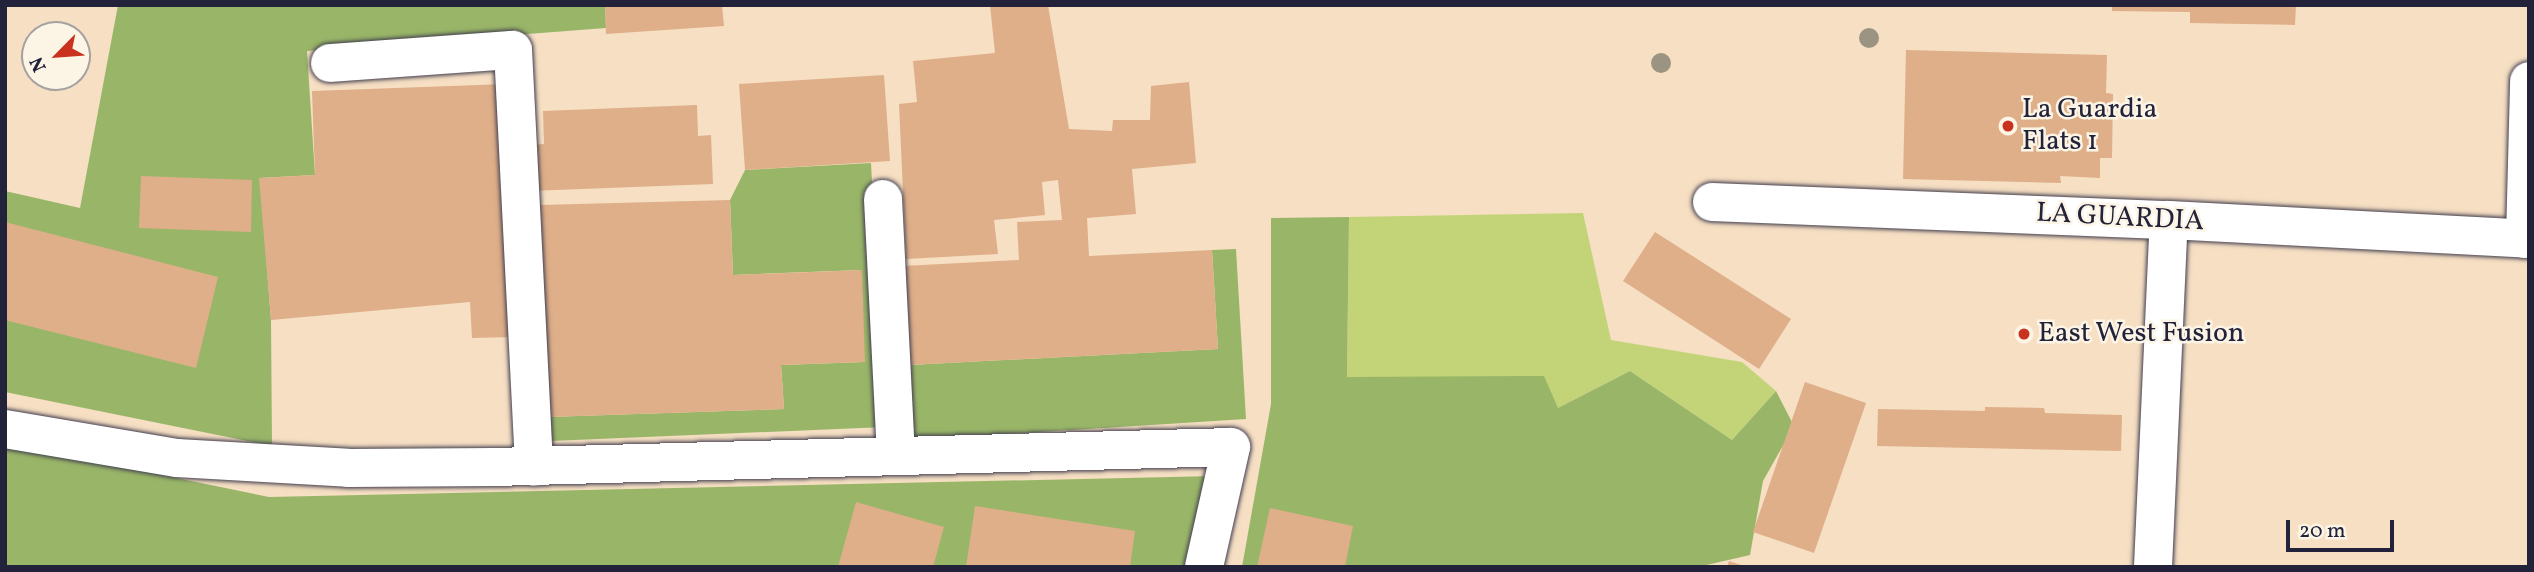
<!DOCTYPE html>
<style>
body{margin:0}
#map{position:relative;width:2534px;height:572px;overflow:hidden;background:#f6dfc3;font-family:Vollkorn,serif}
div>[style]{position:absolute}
.green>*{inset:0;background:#c2d477}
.forest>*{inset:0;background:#99b668}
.building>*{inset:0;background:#deaf89}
.roads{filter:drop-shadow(0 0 2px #423e4f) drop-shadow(0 0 2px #423e4f)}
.minor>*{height:38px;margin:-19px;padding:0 19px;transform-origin:19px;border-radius:19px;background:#fff}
.trees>*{width:20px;height:20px;margin:-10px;border-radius:50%;background:#9c9482}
.dots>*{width:19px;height:19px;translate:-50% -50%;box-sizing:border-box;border:4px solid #fcf5e5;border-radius:50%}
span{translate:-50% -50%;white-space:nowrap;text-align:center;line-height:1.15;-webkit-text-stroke:5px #fcf5e5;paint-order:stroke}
.poi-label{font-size:28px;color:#22223b}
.left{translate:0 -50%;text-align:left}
.street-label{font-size:28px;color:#22223b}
.frame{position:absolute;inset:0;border:7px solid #22223b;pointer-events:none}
.north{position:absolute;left:21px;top:21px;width:70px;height:70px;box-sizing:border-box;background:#fcf5e5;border:2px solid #a5a1a1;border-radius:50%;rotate:245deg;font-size:19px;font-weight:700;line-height:28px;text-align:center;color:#22223b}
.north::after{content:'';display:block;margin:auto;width:24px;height:32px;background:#c8321e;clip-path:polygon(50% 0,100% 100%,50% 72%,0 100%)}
.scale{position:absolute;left:2286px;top:520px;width:108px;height:32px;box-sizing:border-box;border:4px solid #22223b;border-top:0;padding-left:9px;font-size:21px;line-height:24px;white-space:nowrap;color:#22223b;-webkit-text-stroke:5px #fcf5e5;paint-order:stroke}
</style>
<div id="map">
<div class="green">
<div style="clip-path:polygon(1583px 213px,1611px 340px,1742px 362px,1776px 391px,1732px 440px,1630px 371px,1558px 408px,1347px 377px,1349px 217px)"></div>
</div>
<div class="forest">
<div style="clip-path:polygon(118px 5px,605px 5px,606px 28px,307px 51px,315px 175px,260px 178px,271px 320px,272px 446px,5px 392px,5px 191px,80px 208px)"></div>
<div style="clip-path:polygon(871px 163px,885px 427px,550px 441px,548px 417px,784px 409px,781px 365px,864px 362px,861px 270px,733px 275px,730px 200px,745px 170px)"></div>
<div style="clip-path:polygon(1349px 217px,1347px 377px,1544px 376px,1558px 408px,1630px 371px,1732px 440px,1776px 391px,1794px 426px,1763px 481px,1750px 555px,1698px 567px,1242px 567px,1271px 404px,1271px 218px)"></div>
<div style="clip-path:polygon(1236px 249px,1246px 419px,911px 440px,909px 365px,1218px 349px,1212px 250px)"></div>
<div style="clip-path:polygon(5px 443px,269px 497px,1215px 476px,1194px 567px,5px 567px)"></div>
</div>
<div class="building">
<div style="clip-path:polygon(605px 5px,722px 5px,724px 26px,606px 34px)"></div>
<div style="clip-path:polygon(990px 5px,1048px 5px,1069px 129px,1112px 131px,1113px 120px,1150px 120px,1151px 86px,1189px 82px,1196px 163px,1132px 169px,1136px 214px,1087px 218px,1089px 256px,1212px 250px,1218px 349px,909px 365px,903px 266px,1019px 260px,1017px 222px,1062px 220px,1058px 180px,1042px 182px,1045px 215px,994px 220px,998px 254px,906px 259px,899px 104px,917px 102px,913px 61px,995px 53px)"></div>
<div style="clip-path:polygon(2112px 5px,2296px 5px,2295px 25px,2190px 23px,2190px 12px,2112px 11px)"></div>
<div style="clip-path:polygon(1906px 50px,2107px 55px,2106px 93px,2113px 94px,2112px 158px,2100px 158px,2100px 178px,2060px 176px,2061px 183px,1903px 179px)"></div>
<div style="clip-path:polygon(884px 75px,890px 161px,745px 170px,739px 84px)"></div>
<div style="clip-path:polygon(507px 84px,510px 167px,499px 168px,512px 337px,472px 338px,470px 302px,271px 320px,259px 178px,315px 175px,312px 91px)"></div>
<div style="clip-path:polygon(697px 105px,698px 136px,711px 135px,713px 184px,529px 191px,526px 145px,544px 144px,543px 111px)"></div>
<div style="clip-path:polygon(141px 176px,252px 180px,251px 232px,139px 228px)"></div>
<div style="clip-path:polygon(730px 200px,733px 275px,862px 270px,865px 362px,781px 365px,784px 409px,548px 417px,540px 205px)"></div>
<div style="clip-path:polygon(5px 222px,218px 277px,196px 368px,5px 320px)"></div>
<div style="clip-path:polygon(1655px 232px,1791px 319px,1759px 369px,1623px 281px)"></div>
<div style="clip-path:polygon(1805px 382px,1866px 403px,1814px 553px,1753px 532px)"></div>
<div style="clip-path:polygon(1985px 407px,2044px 408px,2045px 413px,2122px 415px,2121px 451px,1877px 446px,1878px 409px,1985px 411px)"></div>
<div style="clip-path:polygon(856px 502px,944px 527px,933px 567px,838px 567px)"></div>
<div style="clip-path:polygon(975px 506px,1135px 531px,1130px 567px,966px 567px)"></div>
<div style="clip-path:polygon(1270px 508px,1353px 526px,1345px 567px,1257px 567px)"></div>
<div style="clip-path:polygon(1729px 561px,1744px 566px,1744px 567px,1727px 567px)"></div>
</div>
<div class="roads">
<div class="minor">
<div style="left:330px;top:63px;width:183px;rotate:-4.1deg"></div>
<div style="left:513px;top:50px;width:417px;rotate:87.1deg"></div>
<div style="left:883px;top:199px;width:256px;rotate:87.1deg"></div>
<div style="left:1712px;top:202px;width:457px;rotate:2.3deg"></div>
<div style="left:2169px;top:220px;width:361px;rotate:3deg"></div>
<div style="left:2525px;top:239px;width:158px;rotate:-88.5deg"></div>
<div style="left:5px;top:429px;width:174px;rotate:9.6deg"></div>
<div style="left:177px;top:458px;width:171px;rotate:3.3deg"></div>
<div style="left:348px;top:468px;width:146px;rotate:-0.4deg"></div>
<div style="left:494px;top:467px;width:737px;rotate:-1.55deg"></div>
<div style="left:1231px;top:447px;width:123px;rotate:102.7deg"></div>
<div style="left:2153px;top:567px;width:347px;rotate:-87.4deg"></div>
</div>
</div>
<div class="trees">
<div style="left:1869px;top:38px"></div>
<div style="left:1661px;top:63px"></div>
</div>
<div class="dots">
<div style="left:2008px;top:126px;background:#c8321e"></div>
<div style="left:2024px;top:334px;background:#c8321e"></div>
</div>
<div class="poi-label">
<span class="left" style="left:2022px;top:126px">La Guardia<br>Flats 1</span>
<span class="left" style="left:2038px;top:334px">East West Fusion</span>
</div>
<div class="street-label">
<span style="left:2120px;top:218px;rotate:3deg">LA GUARDIA</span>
</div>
<div class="frame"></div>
<div class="north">N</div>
<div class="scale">20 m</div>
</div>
